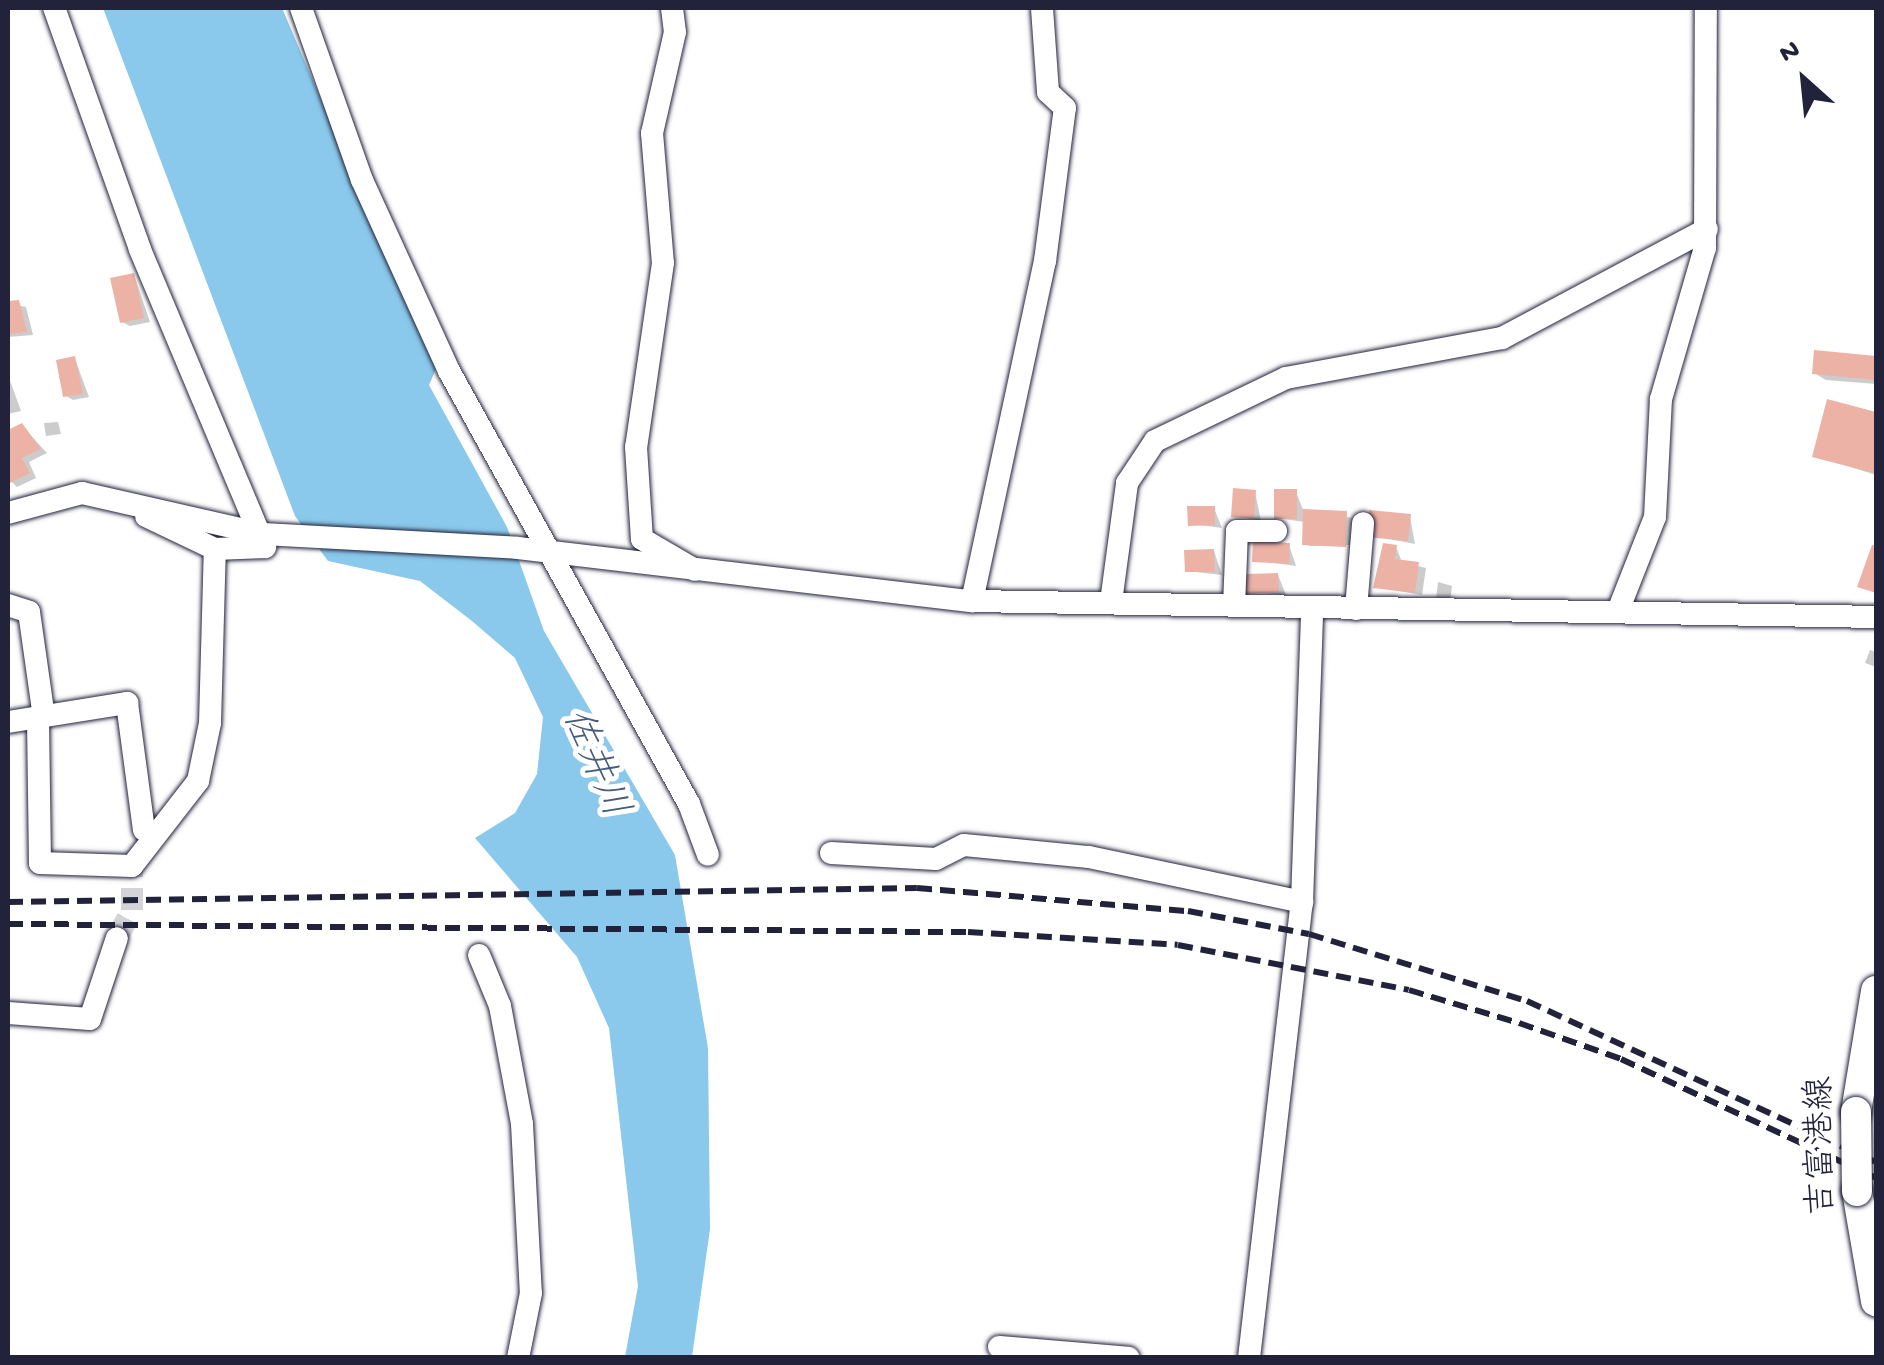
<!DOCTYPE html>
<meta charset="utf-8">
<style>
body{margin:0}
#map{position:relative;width:1884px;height:1365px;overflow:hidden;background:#fff;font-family:"Gochi Hand","Klee One",sans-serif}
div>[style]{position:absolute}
.water>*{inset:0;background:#8ac9eb}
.shadow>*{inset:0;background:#0003}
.building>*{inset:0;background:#ecb2a5}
.minor-tunnel>*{height:22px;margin-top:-11px;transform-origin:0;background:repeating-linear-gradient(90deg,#d3d3d8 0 22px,transparent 0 33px)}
.roads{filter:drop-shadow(0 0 2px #22223b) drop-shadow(0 0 2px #22223b)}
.minor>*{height:22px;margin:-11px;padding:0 11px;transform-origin:11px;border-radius:11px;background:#fff}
.secondary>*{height:30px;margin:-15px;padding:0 15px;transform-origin:15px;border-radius:15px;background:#fff}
.rail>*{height:6px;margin-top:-3px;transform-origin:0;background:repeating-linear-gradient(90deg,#22223b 0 15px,transparent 0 23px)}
.bridges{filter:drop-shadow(0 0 2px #22223b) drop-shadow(0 0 2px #22223b)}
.secondary-bridge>*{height:30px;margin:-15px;padding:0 15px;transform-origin:15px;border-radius:15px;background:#fff}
span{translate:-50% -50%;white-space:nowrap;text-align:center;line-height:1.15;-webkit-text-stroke:10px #fff;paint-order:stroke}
.street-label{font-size:35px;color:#22223b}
.water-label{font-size:38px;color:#465c79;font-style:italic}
.frame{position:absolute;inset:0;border:10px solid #22223b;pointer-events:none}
.north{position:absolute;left:1754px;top:30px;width:100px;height:100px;-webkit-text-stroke:8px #fff;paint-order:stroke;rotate:333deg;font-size:28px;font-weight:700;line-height:40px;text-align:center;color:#22223b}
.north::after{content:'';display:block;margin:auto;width:35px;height:45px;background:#22223b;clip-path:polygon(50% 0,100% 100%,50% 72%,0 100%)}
</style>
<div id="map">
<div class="water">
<div style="clip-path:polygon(103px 8px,282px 8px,436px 369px,429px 385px,507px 527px,544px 631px,675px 855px,708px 1048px,710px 1229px,692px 1357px,625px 1357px,638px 1286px,609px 1028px,577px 957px,475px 838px,515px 813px,537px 774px,543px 717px,515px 658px,472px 621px,420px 581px,328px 561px,295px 516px)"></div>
</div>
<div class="shadow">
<div style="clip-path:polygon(134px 275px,150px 322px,130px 326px,122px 322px)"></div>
<div style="clip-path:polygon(8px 303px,26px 307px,33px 335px,8px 337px)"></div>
<div style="clip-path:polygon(1816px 353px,1876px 358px,1876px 384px,1826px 380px,1814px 373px)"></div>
<div style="clip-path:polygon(75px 359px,89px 397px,73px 400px,66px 396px)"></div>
<div style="clip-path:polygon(8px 375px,21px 411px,8px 414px)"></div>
<div style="clip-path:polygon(1828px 402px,1876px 415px,1876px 475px,1815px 456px)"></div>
<div style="clip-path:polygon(58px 422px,61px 434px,46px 436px,44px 423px)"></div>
<div style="clip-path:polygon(22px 426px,47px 453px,29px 462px,36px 478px,17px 487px,8px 478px,8px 438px)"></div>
<div style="clip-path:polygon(1255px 492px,1261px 521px,1234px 515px)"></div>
<div style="clip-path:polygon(1296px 492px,1304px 512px,1354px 518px,1353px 545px,1309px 546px,1305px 522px,1276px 518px)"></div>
<div style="clip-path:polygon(1214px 508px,1222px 528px,1190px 524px)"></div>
<div style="clip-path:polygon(1410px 517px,1415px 544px,1368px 535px)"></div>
<div style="clip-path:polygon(1289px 545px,1296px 566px,1255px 560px)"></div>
<div style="clip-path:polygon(1396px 547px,1402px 562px,1426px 568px,1422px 595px,1376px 587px)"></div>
<div style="clip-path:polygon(1214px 551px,1222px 575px,1187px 571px)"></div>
<div style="clip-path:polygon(1278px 575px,1286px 595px,1249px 592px)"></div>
<div style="clip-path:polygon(1438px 582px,1452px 586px,1450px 602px,1436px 599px)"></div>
<div style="clip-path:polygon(1870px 650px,1876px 652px,1876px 667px,1865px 663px)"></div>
</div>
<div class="building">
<div style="clip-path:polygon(134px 273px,144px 318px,120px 323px,110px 278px)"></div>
<div style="clip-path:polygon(19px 300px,27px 332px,8px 334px,8px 301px)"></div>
<div style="clip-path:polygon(1814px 350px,1876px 356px,1876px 380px,1812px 374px)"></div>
<div style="clip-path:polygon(75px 356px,83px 394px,63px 397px,56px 360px)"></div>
<div style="clip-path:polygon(1827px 399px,1876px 412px,1874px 473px,1812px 457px)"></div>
<div style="clip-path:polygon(22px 423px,41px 449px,22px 458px,30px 473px,8px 484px,8px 430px)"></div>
<div style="clip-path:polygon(1233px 488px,1256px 490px,1254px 519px,1231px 517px)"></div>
<div style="clip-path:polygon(1274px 489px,1297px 489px,1297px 519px,1274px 519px)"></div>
<div style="clip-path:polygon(1187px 506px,1215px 506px,1215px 525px,1188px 526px)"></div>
<div style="clip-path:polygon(1303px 509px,1347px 511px,1346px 547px,1302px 545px)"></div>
<div style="clip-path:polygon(1369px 510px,1411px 514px,1408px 541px,1366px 537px)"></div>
<div style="clip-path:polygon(1253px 541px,1290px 543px,1289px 564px,1252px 562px)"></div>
<div style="clip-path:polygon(1383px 543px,1397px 545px,1395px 559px,1419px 562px,1415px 593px,1373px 588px)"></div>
<div style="clip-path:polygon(1872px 545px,1876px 546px,1876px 593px,1857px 587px)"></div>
<div style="clip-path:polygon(1214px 549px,1215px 572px,1185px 572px,1184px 550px)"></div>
<div style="clip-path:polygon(1278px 573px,1279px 592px,1246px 594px,1245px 574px)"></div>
</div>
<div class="minor-tunnel">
<div style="left:117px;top:938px;width:32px;rotate:-62deg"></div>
<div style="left:132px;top:910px;width:44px;rotate:-90deg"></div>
</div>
<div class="roads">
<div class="minor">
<div style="left:301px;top:8px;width:182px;rotate:70.5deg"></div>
<div style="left:362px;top:180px;width:210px;rotate:65.5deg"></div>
<div style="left:449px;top:371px;width:495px;rotate:61deg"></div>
<div style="left:689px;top:804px;width:54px;rotate:69.6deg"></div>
<div style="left:672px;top:8px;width:24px;rotate:83deg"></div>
<div style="left:675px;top:32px;width:104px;rotate:102.8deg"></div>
<div style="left:652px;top:133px;width:130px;rotate:85.2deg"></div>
<div style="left:663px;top:263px;width:186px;rotate:98.3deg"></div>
<div style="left:636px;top:447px;width:92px;rotate:86.3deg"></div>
<div style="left:642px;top:539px;width:61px;rotate:30.3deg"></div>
<div style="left:8px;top:513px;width:77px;rotate:-15.1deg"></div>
<div style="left:82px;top:493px;width:186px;rotate:12.8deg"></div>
<div style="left:263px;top:534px;width:255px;rotate:3.1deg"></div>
<div style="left:518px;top:548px;width:457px;rotate:6.7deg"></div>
<div style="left:972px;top:601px;width:904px;rotate:1.01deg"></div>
<div style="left:146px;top:516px;width:76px;rotate:25.6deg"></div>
<div style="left:972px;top:601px;width:348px;rotate:-77.9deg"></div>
<div style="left:1045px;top:261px;width:154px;rotate:-82.6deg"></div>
<div style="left:1065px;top:108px;width:23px;rotate:-137deg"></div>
<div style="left:1048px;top:92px;width:84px;rotate:-94.1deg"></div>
<div style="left:1111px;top:602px;width:120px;rotate:-82.3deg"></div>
<div style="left:1127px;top:483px;width:50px;rotate:-56.3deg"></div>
<div style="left:1155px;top:441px;width:145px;rotate:-25.7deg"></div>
<div style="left:1286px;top:378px;width:220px;rotate:-10.5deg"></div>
<div style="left:1502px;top:338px;width:232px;rotate:-28deg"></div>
<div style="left:8px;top:605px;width:22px;rotate:18deg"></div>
<div style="left:29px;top:612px;width:99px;rotate:81.9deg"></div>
<div style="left:1234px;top:606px;width:75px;rotate:-87.7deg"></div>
<div style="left:1237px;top:531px;width:39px"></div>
<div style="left:1356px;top:609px;width:86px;rotate:-85.3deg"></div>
<div style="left:1618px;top:611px;width:101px;rotate:-68.5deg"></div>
<div style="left:1655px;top:517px;width:118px;rotate:-87.1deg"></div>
<div style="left:1661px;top:399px;width:157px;rotate:-73.8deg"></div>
<div style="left:1705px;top:248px;width:240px;rotate:-89.8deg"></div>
<div style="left:38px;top:720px;width:143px;rotate:89.2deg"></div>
<div style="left:40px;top:863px;width:92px;rotate:1.9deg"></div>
<div style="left:132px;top:866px;width:108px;rotate:-52.2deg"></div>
<div style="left:198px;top:781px;width:59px;rotate:-78.3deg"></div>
<div style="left:210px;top:723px;width:174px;rotate:-88.4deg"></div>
<div style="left:215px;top:549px;width:50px;rotate:-2.3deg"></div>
<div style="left:265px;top:547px;width:323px;rotate:-112.8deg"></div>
<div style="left:140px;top:249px;width:256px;rotate:-109.6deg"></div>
<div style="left:8px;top:722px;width:121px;rotate:-9.1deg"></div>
<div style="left:127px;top:703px;width:128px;rotate:82.4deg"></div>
<div style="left:831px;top:853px;width:105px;rotate:3.3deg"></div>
<div style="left:936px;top:859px;width:31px;rotate:-27deg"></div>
<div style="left:964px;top:845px;width:126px;rotate:5.5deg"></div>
<div style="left:1089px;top:857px;width:218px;rotate:11.9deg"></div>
<div style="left:479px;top:955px;width:55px;rotate:67.6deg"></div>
<div style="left:500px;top:1006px;width:120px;rotate:79.4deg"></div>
<div style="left:522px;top:1124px;width:169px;rotate:87deg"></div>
<div style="left:531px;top:1293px;width:66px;rotate:101.3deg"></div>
<div style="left:8px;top:1013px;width:82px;rotate:4.2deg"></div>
<div style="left:90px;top:1019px;width:85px;rotate:-71.6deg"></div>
<div style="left:999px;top:1347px;width:130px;rotate:4.8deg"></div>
<div style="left:1249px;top:1358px;width:459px;rotate:-83.4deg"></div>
<div style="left:1302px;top:902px;width:293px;rotate:-88deg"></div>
</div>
<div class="secondary">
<div style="left:1856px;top:1112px;width:123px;rotate:-80.6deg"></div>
<div style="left:1857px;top:1191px;width:112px;rotate:80.2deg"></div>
</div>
</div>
<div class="rail">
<div style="left:8px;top:902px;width:909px;rotate:-0.88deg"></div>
<div style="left:917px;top:888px;width:272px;rotate:4.9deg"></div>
<div style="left:1188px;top:911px;width:123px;rotate:10.8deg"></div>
<div style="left:1309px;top:934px;width:228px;rotate:17.1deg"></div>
<div style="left:1527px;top:1001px;width:384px;rotate:24.8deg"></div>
<div style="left:8px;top:924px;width:960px;rotate:0.48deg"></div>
<div style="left:968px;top:932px;width:210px;rotate:3.5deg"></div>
<div style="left:1178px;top:945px;width:235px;rotate:11deg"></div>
<div style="left:1409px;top:990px;width:115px;rotate:16.7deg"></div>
<div style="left:1519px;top:1023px;width:108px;rotate:19.4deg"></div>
<div style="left:1621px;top:1059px;width:281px;rotate:25deg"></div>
</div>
<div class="bridges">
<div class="secondary-bridge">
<div style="left:1856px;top:1112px;width:79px;rotate:89.3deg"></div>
</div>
</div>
<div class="street-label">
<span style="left:1824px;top:1146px;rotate:-91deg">吉富港線</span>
</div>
<div class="water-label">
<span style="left:592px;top:764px;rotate:67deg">佐井川</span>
</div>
<div class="frame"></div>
<div class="north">N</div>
</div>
